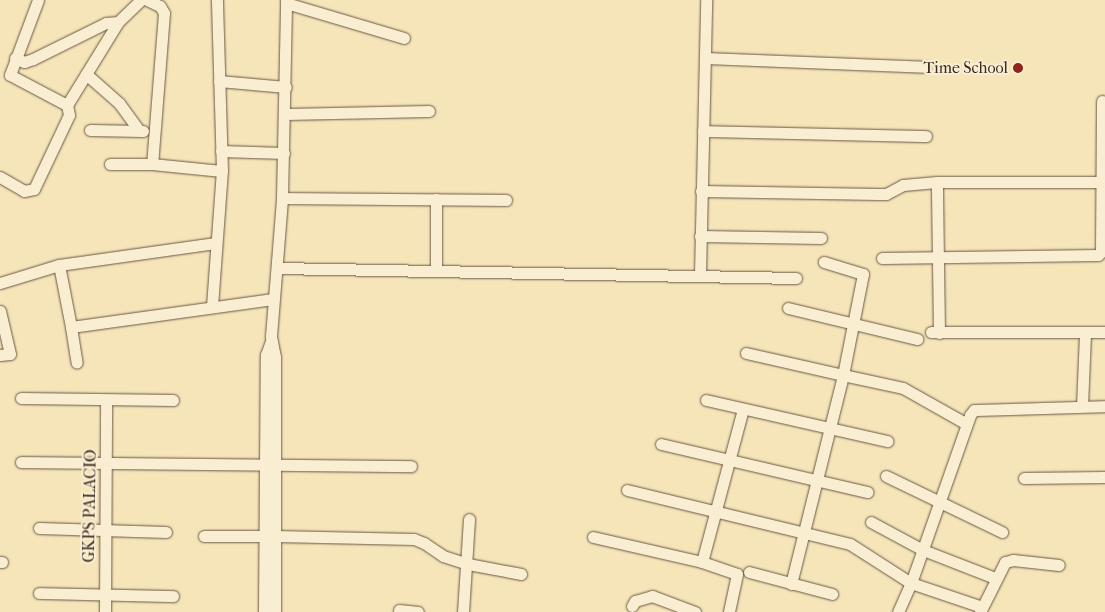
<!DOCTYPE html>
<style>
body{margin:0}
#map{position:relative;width:1105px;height:612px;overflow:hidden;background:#f6e5b8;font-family:"IM FELL French Canon",serif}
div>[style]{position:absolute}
.roads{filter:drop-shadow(0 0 1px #685746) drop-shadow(0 0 1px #685746)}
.minor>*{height:11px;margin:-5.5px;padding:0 5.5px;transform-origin:5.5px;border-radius:5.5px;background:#f9eed1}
.dots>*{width:14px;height:14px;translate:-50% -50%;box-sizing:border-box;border:2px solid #f9eed1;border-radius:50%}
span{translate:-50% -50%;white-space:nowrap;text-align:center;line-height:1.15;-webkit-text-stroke:4px #f9eed1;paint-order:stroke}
.poi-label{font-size:16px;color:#392820}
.right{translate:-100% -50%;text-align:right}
.street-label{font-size:16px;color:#392820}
</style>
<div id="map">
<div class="roads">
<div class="minor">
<div style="left:38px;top:0;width:80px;rotate:110.5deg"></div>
<div style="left:10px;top:75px;width:64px;rotate:27.8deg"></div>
<div style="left:147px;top:0;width:14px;rotate:25deg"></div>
<div style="left:160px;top:6px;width:8px;rotate:60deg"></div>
<div style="left:164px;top:13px;width:151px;rotate:94.5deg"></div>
<div style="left:286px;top:3px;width:123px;rotate:16.5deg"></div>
<div style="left:15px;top:58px;width:10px;rotate:24deg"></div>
<div style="left:24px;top:62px;width:9px;rotate:-18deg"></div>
<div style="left:33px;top:59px;width:81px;rotate:-26.3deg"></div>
<div style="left:106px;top:23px;width:12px;rotate:-5deg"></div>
<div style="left:705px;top:58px;width:220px;rotate:2.3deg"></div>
<div style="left:86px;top:74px;width:44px;rotate:41.3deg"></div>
<div style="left:119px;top:103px;width:34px;rotate:54deg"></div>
<div style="left:219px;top:81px;width:67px;rotate:5.1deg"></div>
<div style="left:286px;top:114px;width:143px;rotate:-1.2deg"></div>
<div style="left:90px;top:130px;width:53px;rotate:1.1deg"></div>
<div style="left:703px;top:131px;width:223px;rotate:1.3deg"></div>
<div style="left:221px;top:151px;width:63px;rotate:1.8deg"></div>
<div style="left:110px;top:164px;width:42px"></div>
<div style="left:152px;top:164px;width:70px;rotate:5.7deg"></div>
<div style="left:0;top:177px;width:28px;rotate:30deg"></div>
<div style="left:24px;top:191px;width:10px;rotate:-11deg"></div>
<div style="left:34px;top:189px;width:82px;rotate:-64.7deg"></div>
<div style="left:69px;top:115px;width:10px;rotate:-101deg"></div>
<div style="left:67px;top:105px;width:97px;rotate:-58.4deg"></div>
<div style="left:118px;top:22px;width:32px;rotate:-44deg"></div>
<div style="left:701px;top:191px;width:177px;rotate:1deg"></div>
<div style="left:878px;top:194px;width:8px"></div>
<div style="left:886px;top:194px;width:19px;rotate:-28deg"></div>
<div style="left:903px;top:185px;width:34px;rotate:-5deg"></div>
<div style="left:282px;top:198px;width:224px;rotate:0.5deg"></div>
<div style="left:700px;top:236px;width:121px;rotate:0.9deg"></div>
<div style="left:882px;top:258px;width:216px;rotate:-0.8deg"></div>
<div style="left:1098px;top:255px;width:4px;rotate:-45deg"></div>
<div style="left:1101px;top:252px;width:151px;rotate:-89.6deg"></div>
<div style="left:59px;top:265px;width:63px;rotate:79deg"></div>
<div style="left:71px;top:327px;width:204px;rotate:-7.9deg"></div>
<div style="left:277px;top:268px;width:519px;rotate:1.1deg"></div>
<div style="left:436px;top:270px;width:71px;rotate:-90deg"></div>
<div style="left:700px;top:274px;width:274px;rotate:-88.7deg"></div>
<div style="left:0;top:283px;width:62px;rotate:-17deg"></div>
<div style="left:59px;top:265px;width:158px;rotate:-8deg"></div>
<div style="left:212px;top:306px;width:135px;rotate:-85.8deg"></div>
<div style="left:222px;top:171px;width:171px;rotate:-91.7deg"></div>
<div style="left:788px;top:308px;width:133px;rotate:13.5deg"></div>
<div style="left:0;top:311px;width:44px;rotate:76.9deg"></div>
<div style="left:10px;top:354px;width:10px;rotate:174deg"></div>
<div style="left:71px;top:327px;width:36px;rotate:81deg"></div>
<div style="left:931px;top:332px;width:174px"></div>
<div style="left:939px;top:333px;width:151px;rotate:-90.8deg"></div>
<div style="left:937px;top:182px;width:163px"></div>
<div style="left:746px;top:353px;width:99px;rotate:12.8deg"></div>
<div style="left:843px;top:375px;width:103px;rotate:-78.8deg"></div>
<div style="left:863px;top:274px;width:41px;rotate:-162.9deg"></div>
<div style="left:21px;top:398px;width:152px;rotate:0.8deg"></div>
<div style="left:706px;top:400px;width:186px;rotate:12.8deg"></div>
<div style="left:1082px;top:406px;width:73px;rotate:-87.6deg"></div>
<div style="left:661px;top:444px;width:212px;rotate:13.1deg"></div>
<div style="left:21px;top:462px;width:390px;rotate:0.6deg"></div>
<div style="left:886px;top:476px;width:129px;rotate:25.8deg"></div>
<div style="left:1024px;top:478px;width:81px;rotate:-0.7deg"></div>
<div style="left:627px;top:490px;width:229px;rotate:13.6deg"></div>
<div style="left:850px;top:544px;width:72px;rotate:32.6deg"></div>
<div style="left:911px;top:583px;width:178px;rotate:-70.6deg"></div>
<div style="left:970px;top:415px;width:6px;rotate:-51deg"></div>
<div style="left:974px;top:410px;width:131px;rotate:-1.7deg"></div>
<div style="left:871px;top:522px;width:59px;rotate:28.3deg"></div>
<div style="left:923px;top:550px;width:77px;rotate:21.3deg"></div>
<div style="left:39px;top:528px;width:127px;rotate:1.8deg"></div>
<div style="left:204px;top:536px;width:60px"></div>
<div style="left:275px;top:536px;width:139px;rotate:1.2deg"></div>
<div style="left:414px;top:539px;width:11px;rotate:22deg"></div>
<div style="left:424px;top:543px;width:23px;rotate:34deg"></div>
<div style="left:443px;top:556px;width:26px;rotate:18deg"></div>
<div style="left:468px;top:564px;width:54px;rotate:10.7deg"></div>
<div style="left:593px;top:537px;width:112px;rotate:12.9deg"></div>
<div style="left:702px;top:562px;width:37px;rotate:19deg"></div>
<div style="left:737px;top:574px;width:39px;rotate:102deg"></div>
<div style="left:0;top:562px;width:2px"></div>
<div style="left:702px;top:562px;width:158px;rotate:-75deg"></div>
<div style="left:749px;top:572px;width:86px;rotate:14.8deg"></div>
<div style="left:791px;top:584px;width:215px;rotate:-76deg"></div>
<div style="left:843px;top:375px;width:61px;rotate:12.2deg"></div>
<div style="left:903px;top:388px;width:73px;rotate:29.4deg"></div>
<div style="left:39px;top:593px;width:134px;rotate:1.3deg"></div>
<div style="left:632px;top:606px;width:6px;rotate:-59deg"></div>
<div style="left:635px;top:601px;width:18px;rotate:-16deg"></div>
<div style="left:652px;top:596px;width:46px;rotate:20.4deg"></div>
<div style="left:399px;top:610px;width:19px;rotate:6deg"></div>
<div style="left:105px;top:612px;width:212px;rotate:-89.7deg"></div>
<div style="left:264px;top:612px;width:257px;rotate:-89.6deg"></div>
<div style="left:266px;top:355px;width:15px;rotate:-70deg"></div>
<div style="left:275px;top:612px;width:255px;rotate:-90deg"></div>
<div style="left:275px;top:357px;width:21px;rotate:-101deg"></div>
<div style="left:271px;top:336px;width:138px;rotate:-85.4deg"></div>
<div style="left:282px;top:198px;width:198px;rotate:-88.8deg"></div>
<div style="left:463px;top:612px;width:93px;rotate:-86.3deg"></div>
<div style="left:898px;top:612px;width:32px;rotate:-66deg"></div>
<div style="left:911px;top:583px;width:75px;rotate:18.7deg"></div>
<div style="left:980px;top:612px;width:56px;rotate:-63.4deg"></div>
<div style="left:1005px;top:562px;width:8px;rotate:-14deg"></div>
<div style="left:1013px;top:560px;width:46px;rotate:6.2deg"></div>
</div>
</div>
<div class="dots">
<div style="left:1018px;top:68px;background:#8f2418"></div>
</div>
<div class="poi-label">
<span class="right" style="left:1008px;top:68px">Time School</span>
</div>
<div class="street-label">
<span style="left:90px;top:506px;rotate:-89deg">GKPS PALACIO</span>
</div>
</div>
